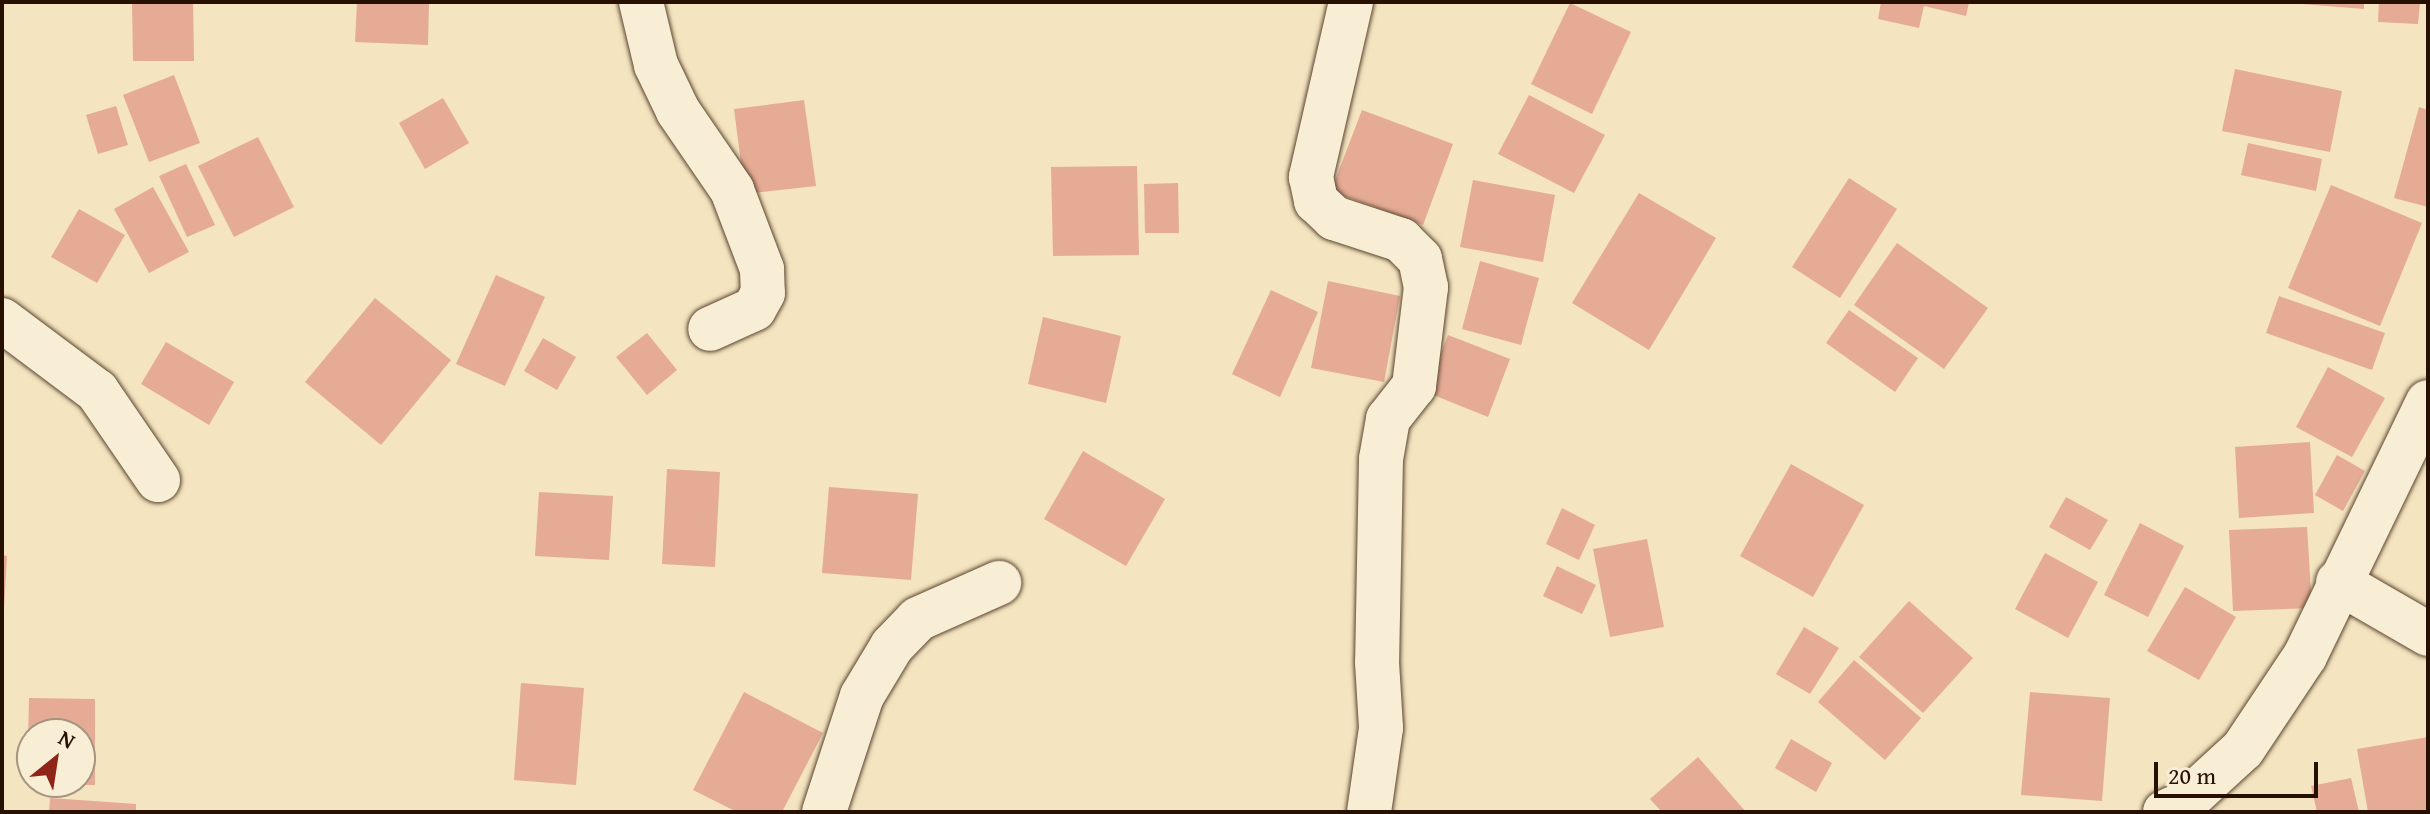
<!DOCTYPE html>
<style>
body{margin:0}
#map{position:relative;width:2430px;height:814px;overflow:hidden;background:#f4e4bf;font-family:"Gentium Book Plus",serif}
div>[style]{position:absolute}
.building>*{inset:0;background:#e5ab95}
.roads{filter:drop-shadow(0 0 2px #5b4530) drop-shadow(0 0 2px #5b4530)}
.minor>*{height:44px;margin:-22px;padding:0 22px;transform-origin:22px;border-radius:22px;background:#f8edd5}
span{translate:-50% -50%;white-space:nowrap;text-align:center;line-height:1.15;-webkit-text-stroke:6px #f8edd5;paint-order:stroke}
.frame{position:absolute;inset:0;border:4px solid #281000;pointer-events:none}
.north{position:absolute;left:16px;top:718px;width:80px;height:80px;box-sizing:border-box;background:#f8edd5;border:2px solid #a59580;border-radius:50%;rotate:30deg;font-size:22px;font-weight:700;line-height:32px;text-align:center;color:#281000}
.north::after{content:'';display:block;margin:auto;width:28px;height:36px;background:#8f2418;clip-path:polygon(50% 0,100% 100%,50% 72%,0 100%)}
.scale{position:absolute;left:2154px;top:762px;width:164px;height:36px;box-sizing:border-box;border:4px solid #281000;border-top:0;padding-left:10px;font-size:24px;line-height:28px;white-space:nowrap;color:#281000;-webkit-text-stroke:6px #f8edd5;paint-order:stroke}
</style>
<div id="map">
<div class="building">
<div style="clip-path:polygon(132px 2px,193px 2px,194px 61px,133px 61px)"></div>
<div style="clip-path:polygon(357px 2px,429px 2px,428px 45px,355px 42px)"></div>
<div style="clip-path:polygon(1881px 2px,1969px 2px,1966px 16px,1924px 6px,1919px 28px,1878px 19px)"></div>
<div style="clip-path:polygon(2277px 2px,2364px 2px,2364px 9px)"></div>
<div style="clip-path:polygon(2379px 2px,2420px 2px,2418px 24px,2378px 22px)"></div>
<div style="clip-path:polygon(1570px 3px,1631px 32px,1592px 114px,1531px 84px)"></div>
<div style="clip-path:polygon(2235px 69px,2342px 91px,2330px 152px,2222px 131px)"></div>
<div style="clip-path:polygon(174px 75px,200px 143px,149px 162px,123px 95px)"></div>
<div style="clip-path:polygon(1529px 95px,1605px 135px,1574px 193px,1498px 154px)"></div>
<div style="clip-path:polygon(443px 98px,469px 143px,425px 169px,399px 123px)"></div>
<div style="clip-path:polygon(804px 100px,816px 186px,745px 194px,734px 109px)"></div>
<div style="clip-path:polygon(116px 106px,128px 145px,98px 154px,86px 115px)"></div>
<div style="clip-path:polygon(2419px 107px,2428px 110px,2428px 207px,2394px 198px)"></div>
<div style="clip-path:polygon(1362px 110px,1453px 144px,1423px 225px,1331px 191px)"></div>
<div style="clip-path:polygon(258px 137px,294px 207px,234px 237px,198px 166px)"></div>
<div style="clip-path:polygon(2248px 143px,2322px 159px,2316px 191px,2241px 175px)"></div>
<div style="clip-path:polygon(186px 164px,215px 225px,187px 237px,159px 176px)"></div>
<div style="clip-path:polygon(1137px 166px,1139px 255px,1053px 256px,1051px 167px)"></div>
<div style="clip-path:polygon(1849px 178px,1897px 209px,1840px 298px,1792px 267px)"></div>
<div style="clip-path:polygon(1473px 180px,1555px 195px,1543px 262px,1460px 247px)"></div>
<div style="clip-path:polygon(1178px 183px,1179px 233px,1145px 233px,1144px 184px)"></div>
<div style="clip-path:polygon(2331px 185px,2422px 223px,2380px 326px,2288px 288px)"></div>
<div style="clip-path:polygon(153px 187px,189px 252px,149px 273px,114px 209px)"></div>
<div style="clip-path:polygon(1639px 193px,1716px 238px,1649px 350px,1572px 303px)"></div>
<div style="clip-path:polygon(79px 209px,125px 235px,97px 283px,51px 257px)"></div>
<div style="clip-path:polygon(1897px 243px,1988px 308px,1944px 369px,1854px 305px)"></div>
<div style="clip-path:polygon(1480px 261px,1539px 278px,1521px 345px,1462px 329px)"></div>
<div style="clip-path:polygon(496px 275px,545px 297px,505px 386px,456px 364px)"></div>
<div style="clip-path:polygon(1328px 281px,1400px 296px,1384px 382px,1311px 368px)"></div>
<div style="clip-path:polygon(1271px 290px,1318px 312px,1280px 397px,1232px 374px)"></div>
<div style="clip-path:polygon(2279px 296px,2385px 333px,2372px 370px,2266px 333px)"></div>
<div style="clip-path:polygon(375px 298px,451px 360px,381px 445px,305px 382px)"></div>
<div style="clip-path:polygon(1849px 310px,1918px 358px,1895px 392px,1826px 343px)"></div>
<div style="clip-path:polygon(1043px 317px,1121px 336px,1106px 403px,1028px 384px)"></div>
<div style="clip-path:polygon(647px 333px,677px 370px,647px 395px,616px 357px)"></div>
<div style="clip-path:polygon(1448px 335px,1510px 359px,1488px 417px,1426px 392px)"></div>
<div style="clip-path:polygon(543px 338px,576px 357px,557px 390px,524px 371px)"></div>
<div style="clip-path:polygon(166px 342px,234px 382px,209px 425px,141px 384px)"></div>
<div style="clip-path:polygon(2328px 367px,2385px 398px,2352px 457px,2296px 427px)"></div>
<div style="clip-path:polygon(2310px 442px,2314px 513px,2239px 518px,2235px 447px)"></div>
<div style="clip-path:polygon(1083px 451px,1165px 499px,1126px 566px,1044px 519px)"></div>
<div style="clip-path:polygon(2337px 455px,2365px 471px,2343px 511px,2315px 495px)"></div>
<div style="clip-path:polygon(1791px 464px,1864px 505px,1813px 597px,1740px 556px)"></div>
<div style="clip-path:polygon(667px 469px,720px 472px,715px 567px,662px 564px)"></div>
<div style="clip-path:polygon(829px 487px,918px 494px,911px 580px,822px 573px)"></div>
<div style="clip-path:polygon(539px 492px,613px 496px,609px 560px,535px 556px)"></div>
<div style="clip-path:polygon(2066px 497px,2108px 520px,2090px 550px,2049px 527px)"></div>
<div style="clip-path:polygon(1562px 508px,1595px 525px,1579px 560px,1546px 544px)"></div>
<div style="clip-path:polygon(2140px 523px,2184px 546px,2148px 617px,2104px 595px)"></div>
<div style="clip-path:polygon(2307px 527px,2312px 608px,2233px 611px,2229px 530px)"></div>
<div style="clip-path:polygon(1647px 539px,1664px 627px,1610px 637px,1593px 549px)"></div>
<div style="clip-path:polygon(2045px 553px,2098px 582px,2068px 638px,2015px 609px)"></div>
<div style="clip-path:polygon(2px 555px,7px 556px,4px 609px,2px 609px)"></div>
<div style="clip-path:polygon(1557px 566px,1596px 585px,1582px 614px,1543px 596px)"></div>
<div style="clip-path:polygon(2185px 587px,2236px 617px,2199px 680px,2147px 651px)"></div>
<div style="clip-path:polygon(1909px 601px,1973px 658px,1923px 713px,1859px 657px)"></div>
<div style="clip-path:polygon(1804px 627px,1839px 648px,1810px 694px,1776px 674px)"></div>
<div style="clip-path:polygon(1854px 660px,1921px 718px,1885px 760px,1818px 702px)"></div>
<div style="clip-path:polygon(521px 683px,584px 688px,576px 785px,514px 780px)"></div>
<div style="clip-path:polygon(744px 692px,823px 733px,782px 812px,737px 812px,693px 790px)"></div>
<div style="clip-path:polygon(2030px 692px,2110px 698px,2102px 801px,2021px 795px)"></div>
<div style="clip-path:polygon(29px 698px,95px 699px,95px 785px,80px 785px,80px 734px,32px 734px,32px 784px,27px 784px)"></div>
<div style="clip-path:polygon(2428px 737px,2428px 812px,2368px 812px,2357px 749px)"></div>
<div style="clip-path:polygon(1791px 739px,1832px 763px,1816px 792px,1775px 768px)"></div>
<div style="clip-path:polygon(1698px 757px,1746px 812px,1662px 812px,1650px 799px)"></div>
<div style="clip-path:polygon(2351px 778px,2359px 812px,2317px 812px,2311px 786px)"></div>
<div style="clip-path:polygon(50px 798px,136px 804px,136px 812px,49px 812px)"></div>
</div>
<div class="roads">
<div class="minor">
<div style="left:641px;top:2px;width:65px;rotate:76.6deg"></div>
<div style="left:656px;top:65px;width:51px;rotate:64.4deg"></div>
<div style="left:678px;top:111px;width:96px;rotate:55.6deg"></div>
<div style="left:732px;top:190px;width:85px;rotate:69.2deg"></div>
<div style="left:762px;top:269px;width:24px;rotate:88deg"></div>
<div style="left:763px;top:293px;width:18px;rotate:119deg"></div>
<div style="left:754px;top:309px;width:48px;rotate:155.6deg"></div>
<div style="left:1351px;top:2px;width:180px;rotate:102.9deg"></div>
<div style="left:1311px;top:177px;width:25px;rotate:78deg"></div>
<div style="left:1316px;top:201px;width:25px;rotate:43deg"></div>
<div style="left:1334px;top:218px;width:71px;rotate:18.2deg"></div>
<div style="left:1401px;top:240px;width:27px;rotate:45deg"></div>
<div style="left:1420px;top:259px;width:29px;rotate:78deg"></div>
<div style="left:1426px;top:287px;width:100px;rotate:96.9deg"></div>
<div style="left:1414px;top:386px;width:42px;rotate:128.2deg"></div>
<div style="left:1388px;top:419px;width:41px;rotate:99.9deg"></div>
<div style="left:1381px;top:459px;width:203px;rotate:91.1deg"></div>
<div style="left:1377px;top:662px;width:66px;rotate:86.5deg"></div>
<div style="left:1381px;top:728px;width:85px;rotate:98.1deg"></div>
<div style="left:2px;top:320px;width:119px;rotate:36.8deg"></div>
<div style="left:97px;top:391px;width:108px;rotate:55.6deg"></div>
<div style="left:2338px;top:582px;width:104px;rotate:30deg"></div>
<div style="left:824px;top:812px;width:122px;rotate:-71.9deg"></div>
<div style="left:862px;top:696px;width:58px;rotate:-59deg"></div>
<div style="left:892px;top:646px;width:37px;rotate:-46deg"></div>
<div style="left:918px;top:619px;width:89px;rotate:-24deg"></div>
<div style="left:2165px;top:812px;width:20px;rotate:-24deg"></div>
<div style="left:2183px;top:804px;width:81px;rotate:-42.5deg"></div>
<div style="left:2243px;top:749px;width:112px;rotate:-56.3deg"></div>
<div style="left:2305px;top:656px;width:282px;rotate:-64.2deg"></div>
</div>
</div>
<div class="frame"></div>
<div class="north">N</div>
<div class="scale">20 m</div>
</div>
